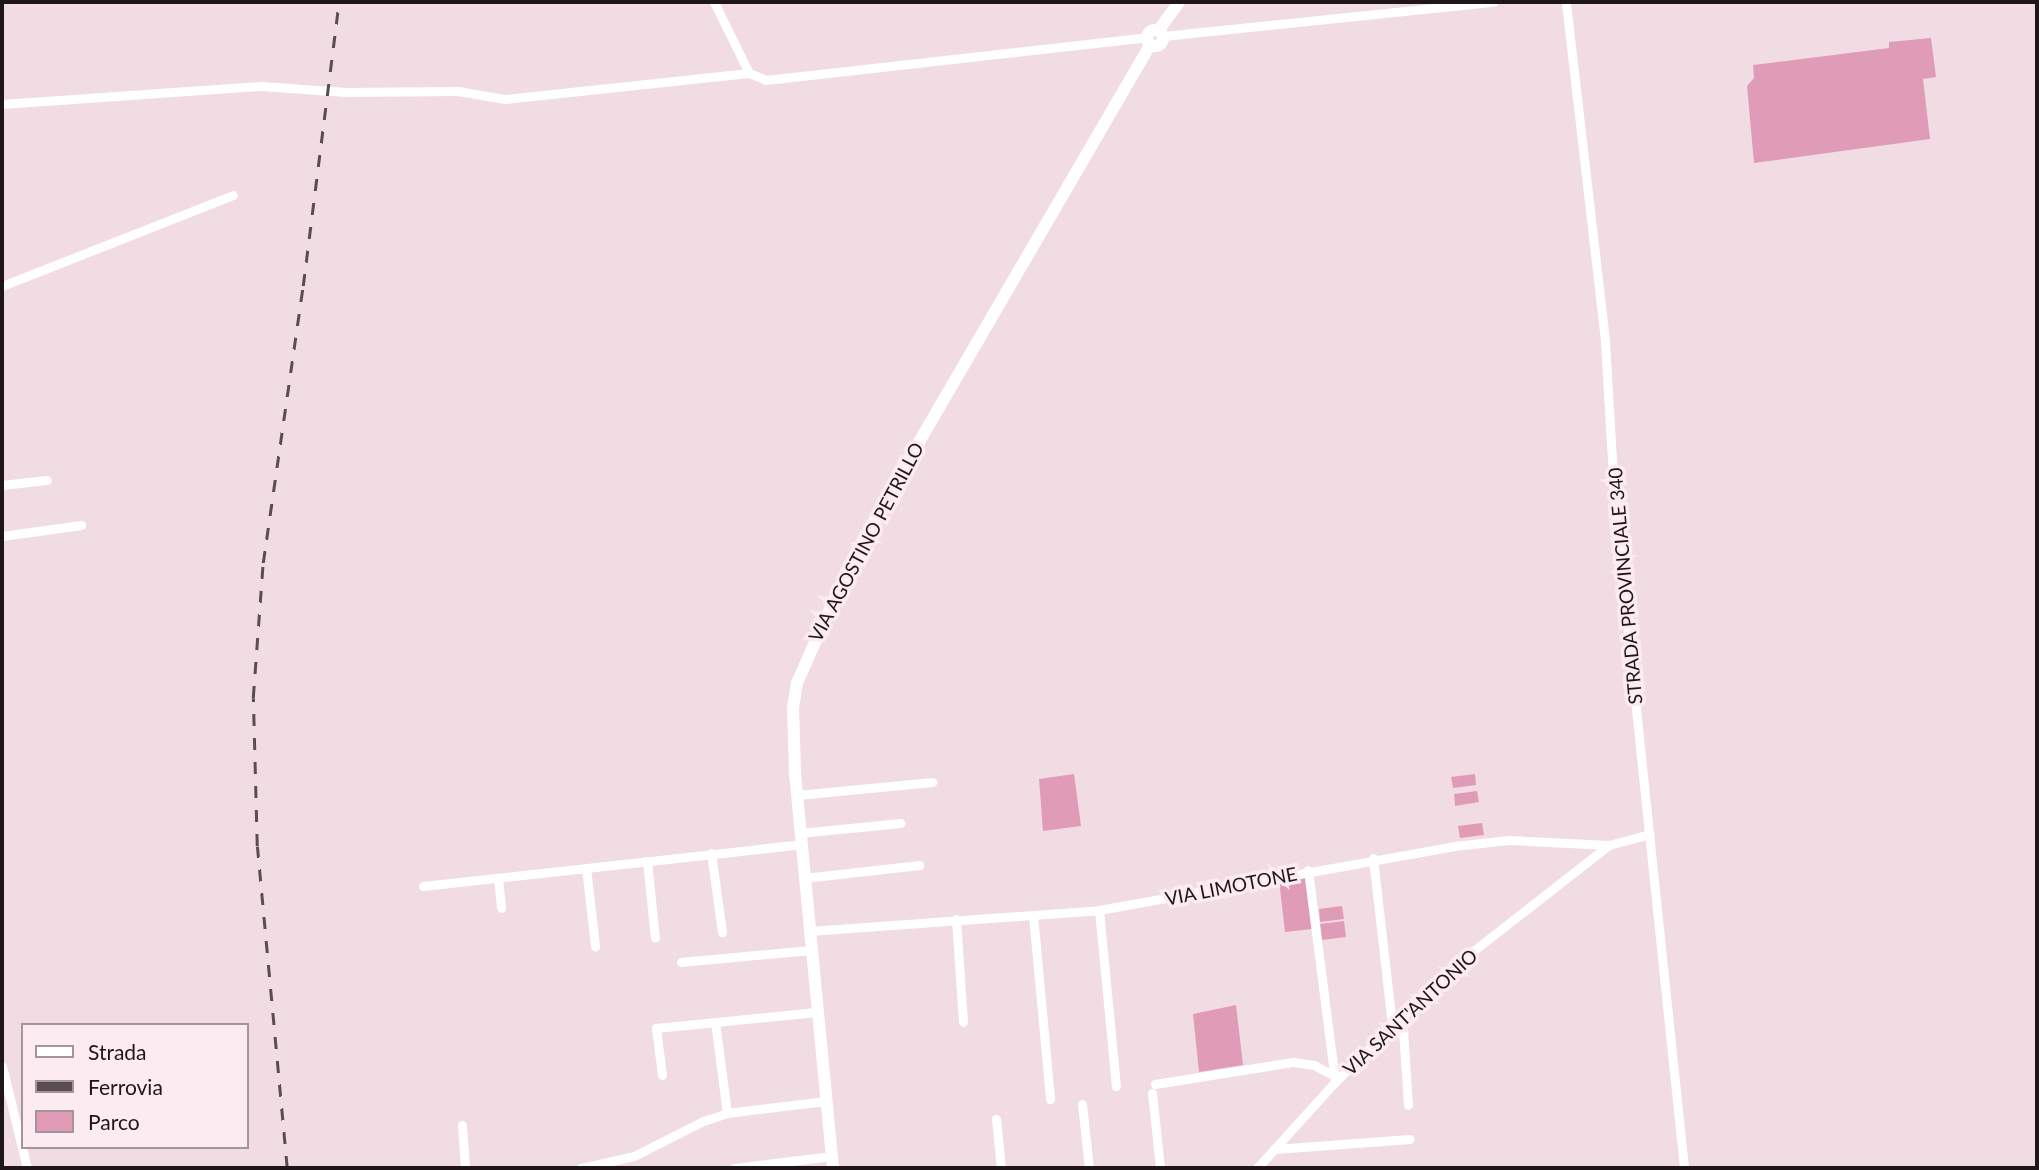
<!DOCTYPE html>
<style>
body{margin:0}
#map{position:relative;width:2039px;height:1170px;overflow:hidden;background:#f2dce4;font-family:Lato,sans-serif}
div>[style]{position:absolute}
.green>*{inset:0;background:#e09cb6}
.street>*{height:9px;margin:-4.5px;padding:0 4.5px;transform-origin:4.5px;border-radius:4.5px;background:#fff}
.secondary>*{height:12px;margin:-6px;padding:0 6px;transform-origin:6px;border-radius:6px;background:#fff}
.secondary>.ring{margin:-6px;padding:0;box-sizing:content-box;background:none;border:12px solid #fff;border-radius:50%}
.rail>*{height:2.5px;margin-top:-1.25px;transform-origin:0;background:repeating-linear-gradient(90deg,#594d52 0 12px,transparent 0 24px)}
span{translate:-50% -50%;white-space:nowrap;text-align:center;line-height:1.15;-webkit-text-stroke:7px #fcebf1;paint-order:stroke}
.street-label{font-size:19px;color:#1e1619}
.frame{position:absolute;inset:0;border:4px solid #1e1619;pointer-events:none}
.legend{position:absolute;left:21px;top:1023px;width:228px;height:126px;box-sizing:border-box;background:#fcebf1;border:2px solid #a3969b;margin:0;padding:9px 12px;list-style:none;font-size:21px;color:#1e1619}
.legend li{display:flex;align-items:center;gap:14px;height:35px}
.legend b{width:35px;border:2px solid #a3969b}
</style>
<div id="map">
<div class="green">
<div style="clip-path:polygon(1931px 38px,1936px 77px,1923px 79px,1930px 139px,1754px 163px,1747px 86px,1754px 78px,1753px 65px,1889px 48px,1889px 42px)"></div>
<div style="clip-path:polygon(1074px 774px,1081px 826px,1043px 831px,1039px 779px)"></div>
<div style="clip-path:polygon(1475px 774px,1476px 785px,1453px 788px,1451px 777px)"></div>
<div style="clip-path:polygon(1477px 791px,1479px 802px,1455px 806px,1454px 794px)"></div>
<div style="clip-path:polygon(1482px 823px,1484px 835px,1460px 838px,1458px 826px)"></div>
<div style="clip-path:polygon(1306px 877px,1312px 929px,1285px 932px,1279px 880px)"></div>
<div style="clip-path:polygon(1342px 906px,1344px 919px,1320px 922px,1319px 909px)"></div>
<div style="clip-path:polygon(1344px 921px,1346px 937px,1322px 940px,1320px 924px)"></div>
<div style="clip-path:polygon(1236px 1005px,1243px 1065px,1199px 1072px,1193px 1014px)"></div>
</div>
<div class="street">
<div style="left:714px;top:2px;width:79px;rotate:63.8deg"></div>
<div style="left:1566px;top:3px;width:341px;rotate:83.4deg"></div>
<div style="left:1605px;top:342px;width:166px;rotate:86.6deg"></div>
<div style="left:1615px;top:508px;width:664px;rotate:84.03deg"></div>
<div style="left:1163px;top:36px;width:332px;rotate:-5.9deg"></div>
<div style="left:2px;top:104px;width:261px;rotate:-4deg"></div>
<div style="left:262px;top:86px;width:83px;rotate:4.1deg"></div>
<div style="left:345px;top:92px;width:113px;rotate:-0.5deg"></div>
<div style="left:458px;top:91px;width:48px;rotate:9.7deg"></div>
<div style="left:505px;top:99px;width:245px;rotate:-6.1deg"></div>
<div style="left:749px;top:73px;width:18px;rotate:22deg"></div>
<div style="left:766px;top:80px;width:383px;rotate:-6.4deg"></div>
<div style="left:2px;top:286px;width:248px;rotate:-21.5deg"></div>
<div style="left:2px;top:485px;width:45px;rotate:-6.3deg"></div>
<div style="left:2px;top:536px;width:80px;rotate:-7.9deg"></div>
<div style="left:797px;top:795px;width:136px;rotate:-5.5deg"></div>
<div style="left:800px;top:833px;width:101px;rotate:-5.7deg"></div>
<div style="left:711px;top:853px;width:80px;rotate:82.1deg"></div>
<div style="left:1373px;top:858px;width:167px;rotate:83.5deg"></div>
<div style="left:647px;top:861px;width:77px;rotate:84.1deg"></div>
<div style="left:586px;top:868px;width:79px;rotate:83.4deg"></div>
<div style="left:1308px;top:870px;width:214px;rotate:82.7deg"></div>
<div style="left:498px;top:878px;width:30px;rotate:84deg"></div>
<div style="left:804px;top:878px;width:116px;rotate:-6.4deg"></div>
<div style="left:423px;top:886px;width:380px;rotate:-6.3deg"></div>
<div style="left:1099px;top:910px;width:177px;rotate:84.5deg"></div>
<div style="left:1033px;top:915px;width:185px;rotate:84.7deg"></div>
<div style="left:956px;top:919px;width:103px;rotate:86.1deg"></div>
<div style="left:809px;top:931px;width:291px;rotate:-4.1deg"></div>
<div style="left:1099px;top:910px;width:361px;rotate:-10.2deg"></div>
<div style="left:1454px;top:846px;width:55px;rotate:-6.2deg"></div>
<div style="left:1509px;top:840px;width:100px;rotate:2.9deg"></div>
<div style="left:1609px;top:845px;width:42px;rotate:-15deg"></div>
<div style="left:681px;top:962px;width:131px;rotate:-5.3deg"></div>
<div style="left:1402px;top:1015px;width:90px;rotate:86.2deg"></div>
<div style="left:715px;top:1022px;width:92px;rotate:82.5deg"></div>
<div style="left:2px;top:1066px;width:105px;rotate:76.2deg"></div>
<div style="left:662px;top:1075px;width:47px;rotate:-97.3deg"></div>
<div style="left:656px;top:1028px;width:161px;rotate:-5.7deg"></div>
<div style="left:1155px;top:1084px;width:140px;rotate:-9.1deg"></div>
<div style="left:1293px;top:1062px;width:21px;rotate:8deg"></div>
<div style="left:1314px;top:1065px;width:21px;rotate:28deg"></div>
<div style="left:1152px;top:1093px;width:75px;rotate:83.9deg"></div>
<div style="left:1082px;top:1104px;width:64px;rotate:83.8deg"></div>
<div style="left:996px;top:1119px;width:49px;rotate:84.2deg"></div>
<div style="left:462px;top:1125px;width:43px;rotate:86deg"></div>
<div style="left:1275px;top:1149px;width:135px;rotate:-4.2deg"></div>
<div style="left:581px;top:1168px;width:54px;rotate:-12.8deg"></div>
<div style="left:634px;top:1156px;width:77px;rotate:-26.9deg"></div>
<div style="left:703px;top:1121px;width:25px;rotate:-18deg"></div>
<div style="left:727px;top:1113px;width:99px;rotate:-7deg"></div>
<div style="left:734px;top:1168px;width:99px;rotate:-7deg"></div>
<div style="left:1257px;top:1168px;width:116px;rotate:-47.8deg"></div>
<div style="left:1335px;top:1082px;width:166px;rotate:-44.3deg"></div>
<div style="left:1454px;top:966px;width:197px;rotate:-38deg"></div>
</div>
<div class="secondary">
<div class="ring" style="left:1147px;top:30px;width:4px;height:4px"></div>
<div style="left:1158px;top:31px;width:36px;rotate:-54deg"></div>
<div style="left:833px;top:1168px;width:399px;rotate:-95.5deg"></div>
<div style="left:795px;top:771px;width:63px;rotate:-91.8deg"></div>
<div style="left:793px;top:708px;width:25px;rotate:-81deg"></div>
<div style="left:797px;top:683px;width:124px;rotate:-66.1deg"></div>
<div style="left:847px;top:570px;width:111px;rotate:-60.9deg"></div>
<div style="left:901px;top:473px;width:495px;rotate:-59.8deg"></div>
</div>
<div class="rail">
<div style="left:287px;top:1168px;width:323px;rotate:-95.3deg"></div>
<div style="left:257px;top:846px;width:148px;rotate:-91.5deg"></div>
<div style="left:253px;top:698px;width:135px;rotate:-85.8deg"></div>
<div style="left:263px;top:563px;width:280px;rotate:-81.8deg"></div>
<div style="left:303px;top:286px;width:286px;rotate:-82.8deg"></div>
</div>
<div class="street-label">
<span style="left:866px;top:542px;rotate:-62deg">VIA AGOSTINO PETRILLO</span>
<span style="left:1625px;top:586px;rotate:-95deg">STRADA PROVINCIALE 340</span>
<span style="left:1231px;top:886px;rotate:-11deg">VIA LIMOTONE</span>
<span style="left:1410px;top:1012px;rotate:-43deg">VIA SANT'ANTONIO</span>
</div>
<div class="frame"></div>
<ul class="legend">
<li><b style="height:9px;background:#fff"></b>Strada</li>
<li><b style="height:9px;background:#594d52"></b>Ferrovia</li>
<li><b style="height:19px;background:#e09cb6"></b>Parco</li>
</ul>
</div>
